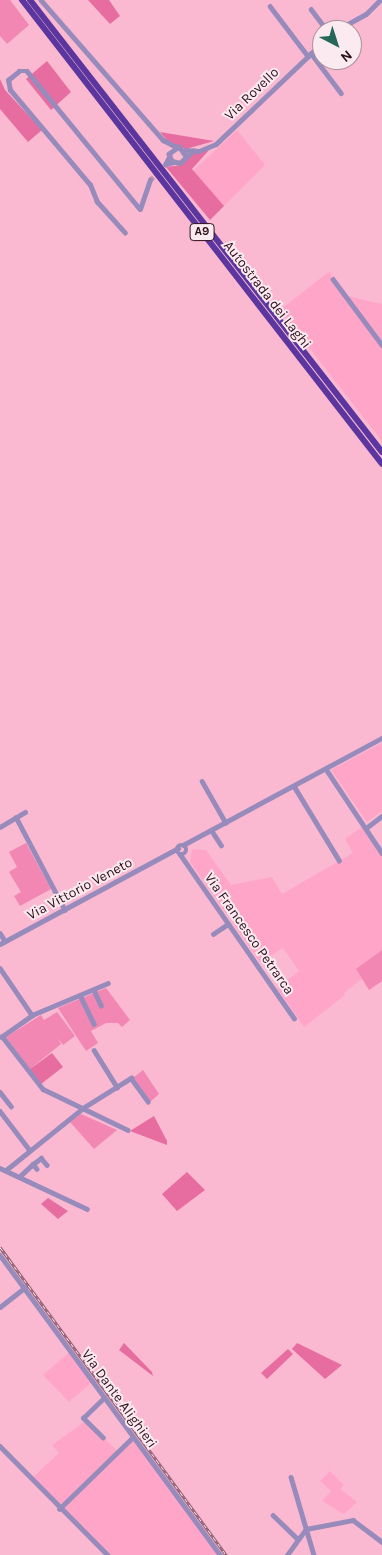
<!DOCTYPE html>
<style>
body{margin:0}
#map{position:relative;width:382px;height:1555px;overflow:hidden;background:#fbb8d1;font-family:Karla,sans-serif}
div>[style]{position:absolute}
.built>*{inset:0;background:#ffa5c8}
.green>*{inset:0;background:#f187b2}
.forest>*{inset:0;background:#e76da1}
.minor-tunnel>*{height:4.5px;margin-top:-2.25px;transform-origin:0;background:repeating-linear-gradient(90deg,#d296ad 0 4.5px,transparent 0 6.5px)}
.minor>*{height:4.5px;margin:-2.25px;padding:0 2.25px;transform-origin:2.25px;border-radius:2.25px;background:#978bbc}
.minor>.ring{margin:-2.25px;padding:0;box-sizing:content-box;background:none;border:4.5px solid #978bbc;border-radius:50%}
.highway>*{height:6px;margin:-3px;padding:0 3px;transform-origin:3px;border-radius:3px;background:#5b369f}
.rail>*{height:3px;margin-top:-1.5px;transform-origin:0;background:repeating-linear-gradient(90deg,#fbeaef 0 4px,#8a5c6e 0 8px);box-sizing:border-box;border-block:1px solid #8a5c6e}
span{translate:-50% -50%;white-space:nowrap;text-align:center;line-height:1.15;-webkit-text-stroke:4px #fbeaef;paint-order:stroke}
.shield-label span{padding:1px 4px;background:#fbeaef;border:1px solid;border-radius:4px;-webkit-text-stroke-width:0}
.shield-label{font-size:12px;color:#2c0f1b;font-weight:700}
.street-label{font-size:14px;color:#2c0f1b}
.north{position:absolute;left:312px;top:20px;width:50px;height:50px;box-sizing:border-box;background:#fbeaef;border:1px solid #a8929a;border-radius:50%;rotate:140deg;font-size:14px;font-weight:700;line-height:20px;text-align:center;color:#2c0f1b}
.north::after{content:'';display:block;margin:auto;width:18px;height:22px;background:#256859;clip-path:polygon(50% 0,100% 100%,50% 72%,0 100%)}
</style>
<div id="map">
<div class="built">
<div style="clip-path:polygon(237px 130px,265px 165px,224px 206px,193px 171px)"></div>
<div style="clip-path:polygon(330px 271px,332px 280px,382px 347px,382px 441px,280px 310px)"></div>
<div style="clip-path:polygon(347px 296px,382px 304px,382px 343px)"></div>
<div style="clip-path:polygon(382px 743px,382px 811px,367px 822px,331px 770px)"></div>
<div style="clip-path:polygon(362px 827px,382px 857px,382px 950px,356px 969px,362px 979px,344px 993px,345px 995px,304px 1027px,277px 988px,299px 971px,283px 948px,260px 962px,190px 862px,192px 849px,206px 850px,231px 885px,272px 877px,282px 894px,353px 853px,345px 839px)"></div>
<div style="clip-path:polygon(70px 1352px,92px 1382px,69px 1402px,43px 1375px)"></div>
<div style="clip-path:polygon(87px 1420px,117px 1451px,132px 1437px,220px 1555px,111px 1555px,57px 1507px,31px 1479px,59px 1453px,52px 1445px)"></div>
<div style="clip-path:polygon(330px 1471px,344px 1485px,340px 1489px,357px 1502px,344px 1514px,322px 1501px,331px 1491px,320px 1481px)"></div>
</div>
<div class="green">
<div style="clip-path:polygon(0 0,10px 0,29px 25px,7px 44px,0 36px)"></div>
<div style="clip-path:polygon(26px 843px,51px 889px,20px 906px,14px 896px,21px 892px,9px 872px,17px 867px,9px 852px)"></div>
<div style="clip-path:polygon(382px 950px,382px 981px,369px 990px,356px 969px)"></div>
<div style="clip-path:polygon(106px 988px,130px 1020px,122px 1027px,118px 1023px,106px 1023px,91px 1031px,98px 1043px,86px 1051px,58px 1008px)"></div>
<div style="clip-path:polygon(57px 1012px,75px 1036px,63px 1045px,58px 1038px,61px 1044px,30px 1069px,6px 1037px,41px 1015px,44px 1020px)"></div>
<div style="clip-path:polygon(143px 1070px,159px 1094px,150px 1102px,133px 1078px)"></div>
<div style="clip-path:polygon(81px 1114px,117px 1130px,94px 1149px,70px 1122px)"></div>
</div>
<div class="forest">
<div style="clip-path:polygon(88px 0,109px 0,120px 16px,110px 24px)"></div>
<div style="clip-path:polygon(47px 61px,71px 92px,51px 110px,26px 79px)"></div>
<div style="clip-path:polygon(0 79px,5px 90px,42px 130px,28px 142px,0 109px)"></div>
<div style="clip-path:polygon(160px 132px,214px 141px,186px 149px,169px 143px)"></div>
<div style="clip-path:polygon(209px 150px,192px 169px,224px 206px,210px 220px,166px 167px,182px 165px,194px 153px)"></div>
<div style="clip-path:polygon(52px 1053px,63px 1067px,41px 1084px,30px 1069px)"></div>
<div style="clip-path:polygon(154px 1116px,167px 1141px,167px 1145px,130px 1131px)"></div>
<div style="clip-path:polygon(187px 1172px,205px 1190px,177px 1211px,162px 1194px)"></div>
<div style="clip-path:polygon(48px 1198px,68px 1211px,58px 1219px,41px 1204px)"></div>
<div style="clip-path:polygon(124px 1343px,152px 1372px,153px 1376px,119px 1350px)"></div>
<div style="clip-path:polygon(297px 1343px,342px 1365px,325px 1379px,292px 1349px)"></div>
<div style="clip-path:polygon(288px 1349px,293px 1354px,267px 1379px,261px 1373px)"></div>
</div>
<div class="minor-tunnel">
<div style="left:150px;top:180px;width:23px;rotate:-45deg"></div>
</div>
<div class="minor">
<div style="left:41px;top:0;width:186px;rotate:48.9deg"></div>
<div style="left:163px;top:140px;width:16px;rotate:27deg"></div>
<div style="left:270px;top:6px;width:63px;rotate:52.8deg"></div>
<div style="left:311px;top:9px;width:26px;rotate:53deg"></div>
<div style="left:337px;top:30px;width:33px;rotate:-29deg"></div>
<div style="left:366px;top:14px;width:20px;rotate:-45deg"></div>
<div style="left:311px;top:53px;width:50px;rotate:53.1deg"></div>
<div style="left:185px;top:150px;width:14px;rotate:4deg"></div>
<div style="left:199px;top:151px;width:18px;rotate:-22deg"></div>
<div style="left:216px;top:144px;width:146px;rotate:-43.6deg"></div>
<div style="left:170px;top:156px;width:9px;rotate:117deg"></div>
<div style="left:166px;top:164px;width:8px;rotate:-14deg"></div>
<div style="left:186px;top:157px;width:12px;rotate:-125deg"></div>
<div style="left:179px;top:147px;width:12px;rotate:145deg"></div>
<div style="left:169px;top:154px;width:8px;rotate:67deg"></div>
<div style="left:172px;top:161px;width:8px;rotate:14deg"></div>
<div style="left:180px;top:163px;width:18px;rotate:-43deg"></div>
<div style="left:125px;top:233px;width:42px;rotate:-132.1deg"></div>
<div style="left:97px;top:202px;width:18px;rotate:-112deg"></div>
<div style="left:90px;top:185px;width:124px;rotate:-130.1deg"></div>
<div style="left:10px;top:90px;width:10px;rotate:-101deg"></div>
<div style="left:8px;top:80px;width:14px;rotate:-39deg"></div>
<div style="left:19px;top:71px;width:8px"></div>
<div style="left:27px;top:71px;width:178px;rotate:50.7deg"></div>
<div style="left:140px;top:209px;width:31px;rotate:-71deg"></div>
<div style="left:333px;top:279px;width:82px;rotate:53.4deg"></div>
<div style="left:326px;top:769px;width:101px;rotate:56.3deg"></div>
<div style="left:202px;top:781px;width:48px;rotate:60.3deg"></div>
<div style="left:294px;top:786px;width:87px;rotate:58.7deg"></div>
<div style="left:16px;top:817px;width:105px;rotate:62.2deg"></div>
<div style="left:0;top:827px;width:29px;rotate:-31deg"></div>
<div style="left:366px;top:828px;width:20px;rotate:-37deg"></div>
<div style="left:212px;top:831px;width:17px;rotate:57deg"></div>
<div style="left:183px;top:845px;width:226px;rotate:-28.3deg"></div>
<div class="ring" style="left:177.5px;top:845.5px;width:4.5px;height:4.5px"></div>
<div style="left:180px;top:854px;width:200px;rotate:55.2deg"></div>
<div style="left:0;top:933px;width:9px;rotate:58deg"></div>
<div style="left:213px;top:934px;width:18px;rotate:-34deg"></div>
<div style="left:0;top:944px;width:202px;rotate:-28.3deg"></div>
<div style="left:0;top:968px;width:57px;rotate:55.8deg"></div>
<div style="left:94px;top:990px;width:17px;rotate:65deg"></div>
<div style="left:80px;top:995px;width:32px;rotate:64deg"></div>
<div style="left:2px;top:1036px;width:67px;rotate:52.3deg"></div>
<div style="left:43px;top:1089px;width:94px;rotate:25.8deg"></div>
<div style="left:1px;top:1037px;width:38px;rotate:-35deg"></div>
<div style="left:32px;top:1015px;width:82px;rotate:-22.8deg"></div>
<div style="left:94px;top:1050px;width:44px;rotate:58.1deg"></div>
<div style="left:0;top:1092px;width:18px;rotate:52deg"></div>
<div style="left:0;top:1111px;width:48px;rotate:52.7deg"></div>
<div style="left:33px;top:1164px;width:10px;rotate:-37deg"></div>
<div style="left:41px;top:1158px;width:9px;rotate:49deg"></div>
<div style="left:0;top:1168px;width:96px;rotate:25.2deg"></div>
<div style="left:6px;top:1170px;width:99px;rotate:-38.8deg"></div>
<div style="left:83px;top:1108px;width:57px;rotate:-32deg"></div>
<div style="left:131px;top:1078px;width:29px;rotate:54deg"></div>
<div style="left:19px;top:1177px;width:19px;rotate:-43deg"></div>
<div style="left:33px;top:1164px;width:6px;rotate:51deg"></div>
<div style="left:0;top:1255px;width:372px;rotate:53.7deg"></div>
<div style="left:0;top:1307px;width:31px;rotate:-38deg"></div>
<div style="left:103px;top:1438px;width:28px;rotate:-135deg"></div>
<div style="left:83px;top:1418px;width:29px;rotate:-44deg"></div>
<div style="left:0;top:1446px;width:153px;rotate:45.3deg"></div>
<div style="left:291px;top:1477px;width:81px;rotate:73.6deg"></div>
<div style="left:59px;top:1509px;width:103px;rotate:-44.2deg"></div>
<div style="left:273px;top:1515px;width:35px;rotate:44deg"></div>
<div style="left:287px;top:1555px;width:32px;rotate:-54deg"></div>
<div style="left:306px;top:1529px;width:48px;rotate:-10.8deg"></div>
<div style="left:353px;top:1520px;width:36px;rotate:37deg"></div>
</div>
<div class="highway">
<div style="left:22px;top:0;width:587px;rotate:52.19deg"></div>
<div style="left:30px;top:0;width:573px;rotate:52.09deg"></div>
</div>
<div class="rail">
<div style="left:0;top:1247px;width:382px;rotate:53.7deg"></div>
</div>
<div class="shield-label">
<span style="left:202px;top:232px">A9</span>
</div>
<div class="street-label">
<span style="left:252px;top:94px;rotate:-44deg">Via Rovello</span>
<span style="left:267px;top:295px;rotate:52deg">Autostrada dei Laghi</span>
<span style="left:80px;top:889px;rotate:-28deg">Via Vittorio Veneto</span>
<span style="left:249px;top:934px;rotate:55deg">Via Francesco Petrarca</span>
<span style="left:119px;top:1399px;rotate:54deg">Via Dante Alighieri</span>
</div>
<div class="north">N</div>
</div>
